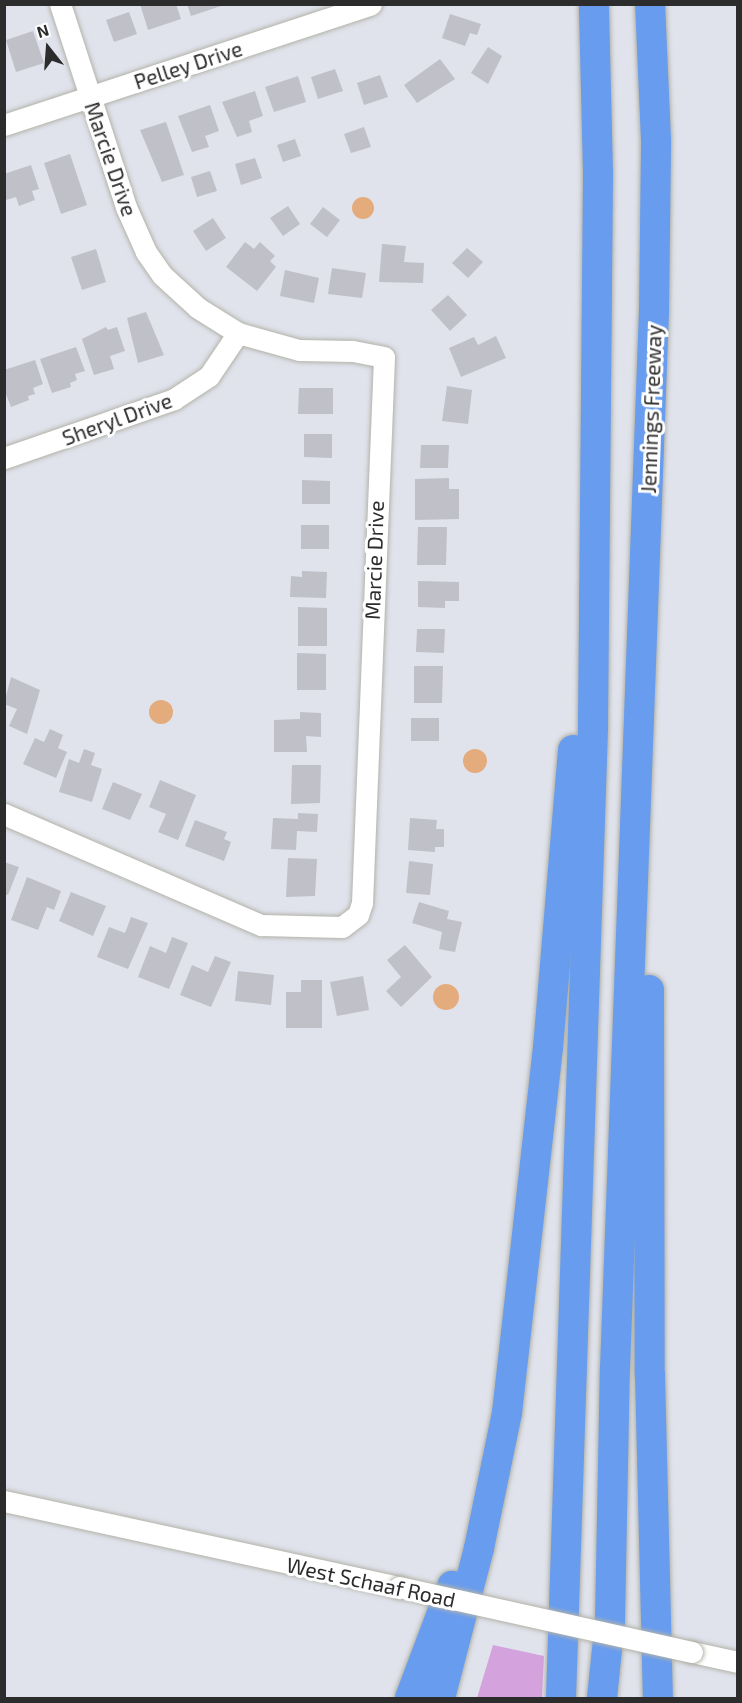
<!DOCTYPE html>
<style>
body{margin:0}
#map{position:relative;width:742px;height:1703px;overflow:hidden;background:#e0e3ec;font-family:"Exo 2",sans-serif}
div>[style]{position:absolute}
.green>*{inset:0;background:#d4a2dd}
.water>*{inset:0;background:#e4ab7d}
.round{border-radius:50%}
.building>*{inset:0;background:#bfc0c8}
.roads{filter:drop-shadow(0 0 2px #b3b3a9) drop-shadow(0 0 2px #b3b3a9)}
.minor>*{height:21px;margin:-10.5px;padding:0 10.5px;transform-origin:10.5px;border-radius:10.5px;background:#fff}
.highway>*{height:30px;margin:-15px;padding:0 15px;transform-origin:15px;border-radius:15px;background:#689cef}
.bridges{filter:drop-shadow(0 0 2px #b3b3a9) drop-shadow(0 0 2px #b3b3a9)}
.minor-bridge>*{height:21px;margin:-10.5px;padding:0 10.5px;transform-origin:10.5px;border-radius:10.5px;background:#fff}
span{translate:-50% -50%;white-space:nowrap;text-align:center;line-height:1.15;-webkit-text-stroke:6px #fff;paint-order:stroke}
.street-label{font-size:21px;color:#2c2c2c}
.frame{position:absolute;inset:0;border:6px solid #2c2c2c;pointer-events:none}
.north{position:absolute;left:18px;top:18px;width:60px;height:60px;-webkit-text-stroke:4px #fff;paint-order:stroke;rotate:343deg;font-size:16px;font-weight:700;line-height:24px;text-align:center;color:#2c2c2c}
.north::after{content:'';display:block;margin:auto;width:21px;height:27px;background:#2c2c2c;clip-path:polygon(50% 0,100% 100%,50% 72%,0 100%)}
</style>
<div id="map">
<div class="green">
<div style="clip-path:polygon(493px 1645px,544px 1656px,542px 1698px,477px 1698px)"></div>
</div>
<div class="water">
<div class="round" style="left:352px;top:197px;width:22px;height:22px"></div>
<div class="round" style="left:149px;top:700px;width:24px;height:24px"></div>
<div class="round" style="left:463px;top:749px;width:24px;height:24px"></div>
<div class="round" style="left:433px;top:984px;width:26px;height:26px"></div>
</div>
<div class="building">
<div style="clip-path:polygon(140px 4px,176px 4px,181px 19px,148px 30px)"></div>
<div style="clip-path:polygon(187px 4px,224px 4px,224px 5px,191px 16px)"></div>
<div style="clip-path:polygon(129px 12px,137px 34px,114px 42px,106px 20px)"></div>
<div style="clip-path:polygon(450px 14px,481px 24px,477px 35px,470px 33px,465px 46px,442px 38px)"></div>
<div style="clip-path:polygon(33px 31px,44px 63px,16px 72px,6px 40px)"></div>
<div style="clip-path:polygon(488px 47px,502px 56px,488px 84px,471px 73px)"></div>
<div style="clip-path:polygon(440px 59px,455px 79px,417px 103px,404px 85px)"></div>
<div style="clip-path:polygon(335px 69px,343px 91px,318px 99px,311px 77px)"></div>
<div style="clip-path:polygon(380px 75px,388px 97px,364px 105px,357px 83px)"></div>
<div style="clip-path:polygon(298px 76px,306px 102px,274px 112px,265px 87px)"></div>
<div style="clip-path:polygon(255px 91px,263px 116px,249px 121px,252px 132px,237px 137px,222px 102px)"></div>
<div style="clip-path:polygon(210px 105px,219px 131px,205px 136px,209px 147px,192px 152px,178px 116px)"></div>
<div style="clip-path:polygon(166px 122px,184px 175px,162px 182px,140px 130px)"></div>
<div style="clip-path:polygon(364px 127px,371px 147px,351px 153px,344px 134px)"></div>
<div style="clip-path:polygon(295px 139px,301px 156px,283px 162px,277px 145px)"></div>
<div style="clip-path:polygon(70px 154px,87px 205px,61px 214px,44px 163px)"></div>
<div style="clip-path:polygon(255px 158px,262px 178px,241px 185px,235px 164px)"></div>
<div style="clip-path:polygon(31px 165px,39px 189px,32px 191px,35px 200px,19px 206px,16px 197px,6px 200px,4px 174px)"></div>
<div style="clip-path:polygon(210px 171px,217px 191px,197px 197px,191px 177px)"></div>
<div style="clip-path:polygon(288px 206px,300px 224px,283px 236px,270px 218px)"></div>
<div style="clip-path:polygon(323px 207px,340px 220px,327px 237px,310px 224px)"></div>
<div style="clip-path:polygon(213px 218px,226px 238px,206px 251px,193px 231px)"></div>
<div style="clip-path:polygon(245px 242px,254px 249px,260px 242px,275px 256px,270px 261px,276px 267px,257px 291px,226px 267px)"></div>
<div style="clip-path:polygon(382px 244px,406px 246px,404px 262px,424px 263px,423px 283px,379px 282px)"></div>
<div style="clip-path:polygon(467px 248px,483px 262px,468px 278px,452px 263px)"></div>
<div style="clip-path:polygon(96px 249px,106px 282px,82px 290px,71px 257px)"></div>
<div style="clip-path:polygon(332px 268px,366px 273px,362px 298px,328px 294px)"></div>
<div style="clip-path:polygon(285px 270px,319px 278px,314px 303px,280px 296px)"></div>
<div style="clip-path:polygon(448px 295px,467px 315px,450px 331px,431px 310px)"></div>
<div style="clip-path:polygon(146px 312px,164px 355px,138px 363px,127px 318px)"></div>
<div style="clip-path:polygon(106px 327px,108px 330px,117px 327px,125px 351px,110px 356px,114px 369px,94px 375px,82px 339px)"></div>
<div style="clip-path:polygon(496px 336px,506px 358px,461px 377px,449px 348px,474px 337px,478px 345px)"></div>
<div style="clip-path:polygon(76px 347px,85px 371px,75px 374px,77px 380px,70px 383px,71px 387px,52px 393px,40px 359px)"></div>
<div style="clip-path:polygon(35px 360px,43px 384px,33px 388px,35px 394px,28px 396px,29px 400px,11px 407px,4px 389px,4px 370px)"></div>
<div style="clip-path:polygon(447px 386px,472px 390px,468px 424px,442px 421px)"></div>
<div style="clip-path:polygon(299px 388px,333px 388px,333px 414px,298px 414px)"></div>
<div style="clip-path:polygon(304px 434px,332px 434px,332px 458px,304px 457px)"></div>
<div style="clip-path:polygon(421px 445px,449px 445px,448px 468px,420px 468px)"></div>
<div style="clip-path:polygon(449px 478px,449px 489px,459px 489px,459px 519px,415px 520px,415px 479px)"></div>
<div style="clip-path:polygon(302px 480px,330px 481px,330px 504px,302px 504px)"></div>
<div style="clip-path:polygon(301px 525px,329px 525px,329px 549px,301px 549px)"></div>
<div style="clip-path:polygon(418px 527px,447px 527px,446px 565px,417px 565px)"></div>
<div style="clip-path:polygon(302px 571px,327px 572px,326px 598px,290px 597px,291px 576px,302px 577px)"></div>
<div style="clip-path:polygon(418px 581px,459px 582px,459px 601px,445px 601px,445px 608px,418px 607px)"></div>
<div style="clip-path:polygon(298px 607px,327px 608px,327px 646px,298px 646px)"></div>
<div style="clip-path:polygon(417px 629px,445px 629px,444px 653px,416px 652px)"></div>
<div style="clip-path:polygon(297px 653px,326px 654px,326px 690px,297px 690px)"></div>
<div style="clip-path:polygon(414px 666px,443px 666px,442px 703px,414px 703px)"></div>
<div style="clip-path:polygon(11px 677px,40px 690px,27px 734px,9px 726px,17px 709px,4px 704px)"></div>
<div style="clip-path:polygon(300px 712px,321px 713px,321px 737px,306px 736px,307px 752px,274px 752px,274px 720px,300px 719px)"></div>
<div style="clip-path:polygon(411px 718px,439px 718px,439px 741px,411px 741px)"></div>
<div style="clip-path:polygon(50px 729px,63px 735px,58px 748px,67px 752px,56px 778px,23px 764px,35px 738px,44px 742px)"></div>
<div style="clip-path:polygon(84px 749px,95px 753px,91px 765px,102px 769px,92px 802px,59px 792px,69px 759px,79px 763px)"></div>
<div style="clip-path:polygon(292px 765px,321px 765px,320px 803px,291px 804px)"></div>
<div style="clip-path:polygon(160px 780px,196px 795px,178px 840px,158px 832px,166px 814px,149px 807px)"></div>
<div style="clip-path:polygon(113px 782px,142px 794px,130px 820px,102px 809px)"></div>
<div style="clip-path:polygon(298px 813px,318px 814px,317px 832px,297px 831px,296px 850px,271px 849px,273px 818px,298px 819px)"></div>
<div style="clip-path:polygon(410px 818px,437px 820px,436px 829px,444px 829px,444px 847px,435px 847px,435px 852px,408px 850px)"></div>
<div style="clip-path:polygon(195px 820px,227px 832px,224px 839px,231px 842px,224px 861px,185px 846px)"></div>
<div style="clip-path:polygon(288px 858px,317px 859px,315px 896px,286px 897px)"></div>
<div style="clip-path:polygon(409px 861px,433px 864px,430px 895px,406px 893px)"></div>
<div style="clip-path:polygon(4px 862px,19px 867px,8px 895px,4px 894px)"></div>
<div style="clip-path:polygon(27px 877px,61px 891px,54px 910px,47px 907px,38px 930px,11px 920px)"></div>
<div style="clip-path:polygon(71px 892px,106px 906px,93px 936px,59px 921px)"></div>
<div style="clip-path:polygon(419px 902px,449px 911px,447px 919px,462px 922px,455px 952px,439px 949px,442px 932px,412px 923px)"></div>
<div style="clip-path:polygon(131px 917px,148px 923px,128px 969px,97px 957px,109px 927px,125px 933px)"></div>
<div style="clip-path:polygon(172px 937px,188px 943px,169px 989px,138px 977px,150px 946px,166px 953px)"></div>
<div style="clip-path:polygon(405px 945px,432px 977px,401px 1007px,386px 991px,401px 977px,387px 960px)"></div>
<div style="clip-path:polygon(215px 956px,231px 962px,211px 1007px,180px 995px,192px 965px,208px 972px)"></div>
<div style="clip-path:polygon(238px 971px,274px 975px,271px 1005px,235px 1001px)"></div>
<div style="clip-path:polygon(363px 976px,369px 1010px,337px 1016px,330px 982px)"></div>
<div style="clip-path:polygon(301px 980px,322px 980px,322px 1028px,286px 1028px,286px 992px,301px 992px)"></div>
</div>
<div class="roads">
<div class="minor">
<div style="left:4px;top:125px;width:386px;rotate:-18.2deg"></div>
<div style="left:4px;top:458px;width:180px;rotate:-19.1deg"></div>
<div style="left:174px;top:399px;width:42px;rotate:-33.3deg"></div>
<div style="left:209px;top:376px;width:52px;rotate:-56deg"></div>
<div style="left:4px;top:814px;width:280px;rotate:23.4deg"></div>
<div style="left:261px;top:925px;width:81px;rotate:1.4deg"></div>
<div style="left:342px;top:927px;width:20px;rotate:-37deg"></div>
<div style="left:358px;top:915px;width:13px;rotate:-72deg"></div>
<div style="left:362px;top:903px;width:546px;rotate:-87.69deg"></div>
<div style="left:384px;top:357px;width:33px;rotate:-169deg"></div>
<div style="left:352px;top:351px;width:53px;rotate:-178.9deg"></div>
<div style="left:299px;top:350px;width:63px;rotate:-164.4deg"></div>
<div style="left:238px;top:333px;width:47px;rotate:-148deg"></div>
<div style="left:198px;top:308px;width:49px;rotate:-137.5deg"></div>
<div style="left:162px;top:275px;width:28px;rotate:-125deg"></div>
<div style="left:146px;top:252px;width:49px;rotate:-114deg"></div>
<div style="left:126px;top:207px;width:213px;rotate:-108deg"></div>
<div style="left:4px;top:1501px;width:404px;rotate:12.3deg"></div>
<div style="left:692px;top:1652px;width:47px;rotate:12.3deg"></div>
</div>
<div class="highway">
<div style="left:649px;top:990px;width:385px;rotate:89.9deg"></div>
<div style="left:650px;top:1375px;width:323px;rotate:88.6deg"></div>
<div style="left:410px;top:1698px;width:120px;rotate:-69.4deg"></div>
<div style="left:440px;top:1698px;width:155px;rotate:-75.4deg"></div>
<div style="left:479px;top:1548px;width:138px;rotate:-78.3deg"></div>
<div style="left:507px;top:1413px;width:367px;rotate:-83.6deg"></div>
<div style="left:548px;top:1048px;width:299px;rotate:-85.2deg"></div>
<div style="left:561px;top:1698px;width:973px;rotate:-88.11deg"></div>
<div style="left:593px;top:726px;width:553px;rotate:-89.48deg"></div>
<div style="left:598px;top:173px;width:169px;rotate:-91.4deg"></div>
<div style="left:602px;top:1698px;width:77px;rotate:-84.1deg"></div>
<div style="left:610px;top:1621px;width:252px;rotate:-88.9deg"></div>
<div style="left:615px;top:1369px;width:1058px;rotate:-87.89deg"></div>
<div style="left:654px;top:312px;width:172px;rotate:-89.3deg"></div>
<div style="left:656px;top:140px;width:136px;rotate:-92.5deg"></div>
</div>
</div>
<div class="bridges">
<div class="minor-bridge">
<div style="left:399px;top:1587px;width:300px;rotate:12.5deg"></div>
</div>
</div>
<div class="street-label">
<span style="left:188px;top:65px;rotate:-18deg">Pelley Drive</span>
<span style="left:111px;top:159px;rotate:71deg">Marcie Drive</span>
<span style="left:651px;top:409px;rotate:-88deg">Jennings Freeway</span>
<span style="left:117px;top:419px;rotate:-20deg">Sheryl Drive</span>
<span style="left:374px;top:560px;rotate:-88deg">Marcie Drive</span>
<span style="left:371px;top:1582px;rotate:12deg">West Schaaf Road</span>
</div>
<div class="frame"></div>
<div class="north">N</div>
</div>
